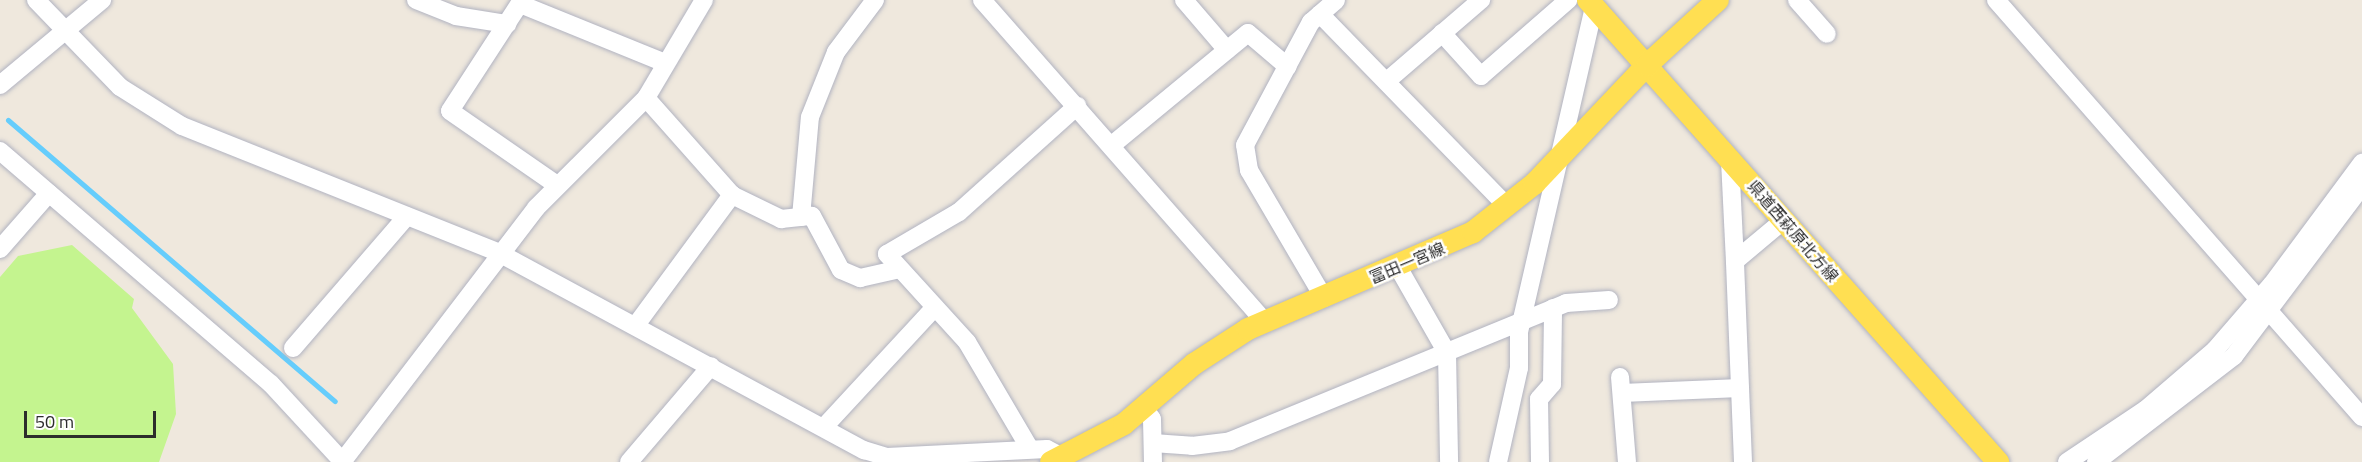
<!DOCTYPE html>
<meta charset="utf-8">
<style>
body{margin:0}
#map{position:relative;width:2362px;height:462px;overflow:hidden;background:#efe8dd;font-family:"Titillium Web","Noto Sans JP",sans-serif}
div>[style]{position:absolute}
.pitch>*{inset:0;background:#c4f48f}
.stream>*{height:5px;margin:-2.5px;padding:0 2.5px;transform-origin:2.5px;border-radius:2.5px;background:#65cdfc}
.roads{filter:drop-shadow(0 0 2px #b1b3c1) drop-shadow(0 0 2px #b1b3c1)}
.minor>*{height:18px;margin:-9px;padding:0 9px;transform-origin:9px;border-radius:9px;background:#fff}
.major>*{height:22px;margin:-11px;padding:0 11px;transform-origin:11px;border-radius:11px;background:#ffdf52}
span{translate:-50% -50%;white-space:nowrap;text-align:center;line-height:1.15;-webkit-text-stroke:5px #fff;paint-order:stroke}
.street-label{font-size:16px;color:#2c2c2c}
.scale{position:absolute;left:24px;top:411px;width:132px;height:27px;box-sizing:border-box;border:3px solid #2c2c2c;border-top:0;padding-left:8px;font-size:18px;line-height:21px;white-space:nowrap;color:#2c2c2c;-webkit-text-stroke:4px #fff;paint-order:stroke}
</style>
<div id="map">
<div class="pitch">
<div style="clip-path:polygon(72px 245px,134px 299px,132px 308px,173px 364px,176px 414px,159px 462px,0 462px,0 277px,18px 256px)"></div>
</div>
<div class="stream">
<div style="left:8px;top:120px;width:431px;rotate:40.7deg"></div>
</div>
<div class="roads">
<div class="minor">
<div style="left:36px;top:0;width:121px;rotate:46deg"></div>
<div style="left:120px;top:87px;width:73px;rotate:32.2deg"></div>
<div style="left:182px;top:126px;width:341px;rotate:21.8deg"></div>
<div style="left:499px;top:253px;width:415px;rotate:28.4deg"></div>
<div style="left:864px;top:450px;width:24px;rotate:17deg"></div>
<div style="left:887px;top:457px;width:160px;rotate:-2.9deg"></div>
<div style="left:1047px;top:449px;width:13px;rotate:27deg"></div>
<div style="left:416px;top:0;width:43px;rotate:21.8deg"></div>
<div style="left:456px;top:16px;width:52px;rotate:8.9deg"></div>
<div style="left:522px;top:0;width:132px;rotate:123deg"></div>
<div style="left:450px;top:111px;width:130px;rotate:34.7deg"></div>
<div style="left:982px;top:0;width:429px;rotate:48.7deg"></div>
<div style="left:1184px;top:0;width:66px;rotate:49.3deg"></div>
<div style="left:1797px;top:0;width:45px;rotate:48.6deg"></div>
<div style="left:1996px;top:0;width:555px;rotate:48.73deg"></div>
<div style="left:520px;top:4px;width:157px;rotate:22.1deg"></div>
<div style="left:1320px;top:14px;width:269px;rotate:45.8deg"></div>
<div style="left:1442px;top:33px;width:58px;rotate:47.8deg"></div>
<div style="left:1481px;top:76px;width:116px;rotate:-41.1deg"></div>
<div style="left:1388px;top:80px;width:123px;rotate:-40.7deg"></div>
<div style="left:0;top:85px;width:133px;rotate:-39.8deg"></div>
<div style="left:646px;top:98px;width:130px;rotate:48.4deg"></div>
<div style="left:732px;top:195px;width:55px;rotate:26.1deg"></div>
<div style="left:781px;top:219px;width:31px;rotate:-6deg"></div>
<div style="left:812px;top:216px;width:61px;rotate:61.8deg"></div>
<div style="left:841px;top:270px;width:21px;rotate:23deg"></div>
<div style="left:860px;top:278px;width:41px;rotate:-12.7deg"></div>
<div style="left:1112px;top:145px;width:176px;rotate:-39.5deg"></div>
<div style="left:1248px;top:33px;width:52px;rotate:40.4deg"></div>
<div style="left:0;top:151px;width:357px;rotate:40.7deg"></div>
<div style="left:271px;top:384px;width:106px;rotate:47.3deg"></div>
<div style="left:1730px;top:160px;width:101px;rotate:87.2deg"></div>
<div style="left:801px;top:217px;width:100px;rotate:-84.9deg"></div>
<div style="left:810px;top:117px;width:70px;rotate:-68.2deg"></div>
<div style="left:836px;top:52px;width:65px;rotate:-53.1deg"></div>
<div style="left:0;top:249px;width:74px;rotate:-48.8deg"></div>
<div style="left:1398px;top:267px;width:99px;rotate:60.3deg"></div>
<div style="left:1447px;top:353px;width:109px;rotate:88.9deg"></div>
<div style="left:1324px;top:298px;width:148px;rotate:-120.4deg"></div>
<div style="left:1249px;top:170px;width:25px;rotate:-99deg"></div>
<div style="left:1245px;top:145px;width:140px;rotate:-61.8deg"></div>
<div style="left:1311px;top:22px;width:33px;rotate:-41deg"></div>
<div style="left:636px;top:325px;width:162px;rotate:-53.6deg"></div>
<div style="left:293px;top:348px;width:174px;rotate:-49.2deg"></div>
<div style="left:1620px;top:377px;width:85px;rotate:85.3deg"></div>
<div style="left:1622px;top:393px;width:118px;rotate:-2.4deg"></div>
<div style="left:1145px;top:409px;width:12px;rotate:55deg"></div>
<div style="left:1152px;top:419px;width:43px;rotate:88.7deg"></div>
<div style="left:824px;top:427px;width:163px;rotate:-47.2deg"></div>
<div style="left:1153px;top:443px;width:39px;rotate:4deg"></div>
<div style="left:1192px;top:446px;width:38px;rotate:-7deg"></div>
<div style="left:1230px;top:441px;width:363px;rotate:-22.3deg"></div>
<div style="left:1566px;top:303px;width:43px;rotate:-4deg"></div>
<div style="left:1030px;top:449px;width:124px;rotate:-120.5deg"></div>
<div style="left:967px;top:342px;width:119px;rotate:-132.3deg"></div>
<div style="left:887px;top:254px;width:83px;rotate:-30.3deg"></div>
<div style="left:959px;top:212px;width:159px;rotate:-41.9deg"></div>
<div style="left:342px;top:462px;width:320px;rotate:-52.6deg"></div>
<div style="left:536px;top:208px;width:156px;rotate:-45deg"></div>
<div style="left:646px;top:98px;width:114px;rotate:-59.4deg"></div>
<div style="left:629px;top:462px;width:126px;rotate:-49.5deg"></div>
<div style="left:1498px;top:462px;width:96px;rotate:-77.4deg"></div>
<div style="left:1519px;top:368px;width:36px;rotate:-90deg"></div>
<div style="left:1519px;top:332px;width:335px;rotate:-77deg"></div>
<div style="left:1540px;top:462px;width:63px;rotate:-90.9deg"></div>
<div style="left:1539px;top:399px;width:20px;rotate:-49deg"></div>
<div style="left:1552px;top:384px;width:76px;rotate:-89.2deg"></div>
<div style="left:1743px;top:462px;width:201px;rotate:-92.3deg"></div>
<div style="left:1735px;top:261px;width:64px;rotate:-39.9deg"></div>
<div style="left:2067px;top:462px;width:94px;rotate:-33.7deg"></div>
<div style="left:2145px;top:410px;width:92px;rotate:-40.6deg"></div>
<div style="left:2215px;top:350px;width:87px;rotate:-49.2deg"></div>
<div style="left:2272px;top:284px;width:151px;rotate:-53.4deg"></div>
<div style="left:2096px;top:462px;width:174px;rotate:-37.5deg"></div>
<div style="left:2234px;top:356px;width:213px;rotate:-53deg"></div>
</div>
<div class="major">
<div style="left:1588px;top:0;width:618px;rotate:48.41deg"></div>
<div style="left:1051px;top:462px;width:82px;rotate:-27.5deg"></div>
<div style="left:1124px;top:424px;width:92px;rotate:-40.6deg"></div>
<div style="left:1194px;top:364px;width:64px;rotate:-32.9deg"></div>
<div style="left:1248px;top:329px;width:245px;rotate:-23.3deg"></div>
<div style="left:1473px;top:232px;width:78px;rotate:-38.2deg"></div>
<div style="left:1534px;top:184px;width:164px;rotate:-46.5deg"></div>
<div style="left:1647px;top:65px;width:96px;rotate:-42.5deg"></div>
</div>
</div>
<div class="street-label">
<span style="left:1793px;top:231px;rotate:49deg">県道西萩原北方線</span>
<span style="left:1407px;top:263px;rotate:-23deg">冨田一宮線</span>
</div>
<div class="scale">50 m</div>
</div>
